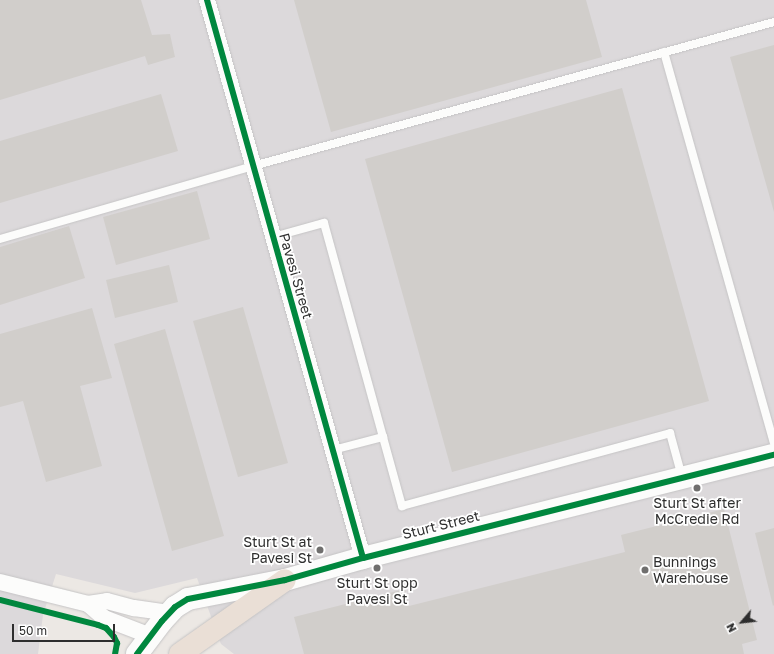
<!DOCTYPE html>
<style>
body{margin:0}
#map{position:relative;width:774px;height:654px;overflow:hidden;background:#ece8e4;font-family:"Golos Text",sans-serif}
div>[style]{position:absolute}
.industrial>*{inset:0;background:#dcd9db}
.building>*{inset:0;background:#d1cecb}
.roads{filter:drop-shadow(0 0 1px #c5c4c5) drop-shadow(0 0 1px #c5c4c5)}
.lane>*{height:8px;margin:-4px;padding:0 4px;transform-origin:4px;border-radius:4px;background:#fcfcfb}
.street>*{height:16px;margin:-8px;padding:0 8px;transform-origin:8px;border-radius:8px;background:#fcfcfb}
.secondary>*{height:22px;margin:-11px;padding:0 11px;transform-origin:11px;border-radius:11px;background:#fcfcfb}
.highway>*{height:22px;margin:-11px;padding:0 11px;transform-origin:11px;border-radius:11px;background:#eadfd6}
.cycleway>*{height:6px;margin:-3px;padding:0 3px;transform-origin:3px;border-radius:3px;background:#00873e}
.dots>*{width:11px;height:11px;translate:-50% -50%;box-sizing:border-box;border:2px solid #fff;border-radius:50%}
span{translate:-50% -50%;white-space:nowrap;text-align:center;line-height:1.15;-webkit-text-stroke:3.5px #fff;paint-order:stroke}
.street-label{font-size:14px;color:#2e2e2e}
.poi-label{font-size:14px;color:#2e2e2e}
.right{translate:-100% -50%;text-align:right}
.left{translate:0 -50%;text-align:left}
.north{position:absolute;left:722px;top:602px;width:40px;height:40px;-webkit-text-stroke:3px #fff;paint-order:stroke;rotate:242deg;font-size:11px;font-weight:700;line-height:16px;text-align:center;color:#2e2e2e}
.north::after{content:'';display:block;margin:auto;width:14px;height:18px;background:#2e2e2e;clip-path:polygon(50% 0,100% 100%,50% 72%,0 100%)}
.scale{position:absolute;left:12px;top:624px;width:103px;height:18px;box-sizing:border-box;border:2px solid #2e2e2e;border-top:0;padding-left:5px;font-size:12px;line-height:14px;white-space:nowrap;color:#2e2e2e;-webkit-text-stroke:3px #fff;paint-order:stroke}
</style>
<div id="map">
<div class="industrial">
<div style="clip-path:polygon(0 0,774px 0,774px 654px,234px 654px,221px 644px,197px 578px,135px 593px,56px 574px,43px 615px,38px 654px,0 654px)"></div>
</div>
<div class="building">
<div style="clip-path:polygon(0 0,141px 0,152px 35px,170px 34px,175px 57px,148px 65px,145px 56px,0 100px)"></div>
<div style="clip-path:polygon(294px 0,586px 0,602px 57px,331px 132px)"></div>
<div style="clip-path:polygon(774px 45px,774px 212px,730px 57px)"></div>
<div style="clip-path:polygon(622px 88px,709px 401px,452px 472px,365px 159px)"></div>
<div style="clip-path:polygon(161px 94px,178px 151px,0 203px,0 141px)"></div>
<div style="clip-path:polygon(197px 191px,210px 239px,116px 265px,103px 217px)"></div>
<div style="clip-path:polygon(69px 226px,85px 278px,0 305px,0 247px)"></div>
<div style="clip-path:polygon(169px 265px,178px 302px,115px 318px,106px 280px)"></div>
<div style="clip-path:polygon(243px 307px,288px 463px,238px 477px,193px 321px)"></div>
<div style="clip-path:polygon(92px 308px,112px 378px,80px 386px,102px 466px,46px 482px,23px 401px,0 407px,0 334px)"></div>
<div style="clip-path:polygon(165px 329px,224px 536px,172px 551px,114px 344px)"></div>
<div style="clip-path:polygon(724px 509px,757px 640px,742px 644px,744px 654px,304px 654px,294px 617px,405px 589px,409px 606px,625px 552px,621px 535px)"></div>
<div style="clip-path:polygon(774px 528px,774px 605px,773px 606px,755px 533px)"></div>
</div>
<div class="roads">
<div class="lane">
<div style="left:664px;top:52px;width:406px;rotate:74.3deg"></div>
<div style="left:273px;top:237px;width:53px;rotate:-15.4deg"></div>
<div style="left:324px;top:223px;width:294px;rotate:74.6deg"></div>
<div style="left:402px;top:506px;width:278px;rotate:-15.2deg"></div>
<div style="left:670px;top:433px;width:46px;rotate:74.7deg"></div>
<div style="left:0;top:239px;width:263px;rotate:-16.1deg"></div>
<div style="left:253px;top:166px;width:541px;rotate:-15.45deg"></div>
<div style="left:333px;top:450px;width:52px;rotate:-14.6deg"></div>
</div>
<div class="street">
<div style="left:207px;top:0;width:579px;rotate:74.38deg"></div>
<div style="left:0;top:582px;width:91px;rotate:14deg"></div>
<div style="left:88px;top:604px;width:19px;rotate:-9deg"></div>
<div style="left:107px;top:601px;width:28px;rotate:15deg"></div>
<div style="left:134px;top:608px;width:35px;rotate:8deg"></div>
<div style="left:88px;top:604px;width:21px;rotate:41deg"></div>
<div style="left:104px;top:618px;width:50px;rotate:21deg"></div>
</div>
<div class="secondary">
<div style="left:137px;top:654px;width:41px;rotate:-52.9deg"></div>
<div style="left:162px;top:621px;width:19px;rotate:-47deg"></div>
<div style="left:175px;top:607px;width:15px;rotate:-32deg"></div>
<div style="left:188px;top:599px;width:99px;rotate:-11.1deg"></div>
<div style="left:285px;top:580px;width:81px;rotate:-15.8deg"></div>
<div style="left:363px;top:558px;width:424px;rotate:-14.1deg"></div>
</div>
<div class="highway">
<div style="left:180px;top:654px;width:128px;rotate:-35.2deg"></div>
</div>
</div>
<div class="cycleway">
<div style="left:207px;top:0;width:579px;rotate:74.38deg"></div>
<div style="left:0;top:600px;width:101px;rotate:14.3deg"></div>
<div style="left:98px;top:625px;width:9px;rotate:21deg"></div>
<div style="left:106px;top:628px;width:12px;rotate:48deg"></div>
<div style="left:114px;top:637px;width:7px;rotate:63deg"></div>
<div style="left:117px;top:643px;width:11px;rotate:100deg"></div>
<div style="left:137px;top:654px;width:41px;rotate:-52.9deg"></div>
<div style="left:162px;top:621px;width:19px;rotate:-47deg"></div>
<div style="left:175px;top:607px;width:15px;rotate:-32deg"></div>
<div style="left:188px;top:599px;width:99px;rotate:-11.1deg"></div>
<div style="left:285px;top:580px;width:81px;rotate:-15.8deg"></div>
<div style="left:363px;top:558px;width:424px;rotate:-14.1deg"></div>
</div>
<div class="dots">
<div style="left:697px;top:488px;background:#706f6e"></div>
<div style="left:320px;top:550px;background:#706f6e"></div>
<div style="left:377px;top:568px;background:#706f6e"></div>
<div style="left:645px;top:570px;background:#706f6e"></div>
</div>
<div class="street-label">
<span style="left:296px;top:276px;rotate:74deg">Pavesi Street</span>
<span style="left:441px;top:525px;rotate:-14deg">Sturt Street</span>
</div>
<div class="poi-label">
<span style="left:697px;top:511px">Sturt St after<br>McCredie Rd</span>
<span class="right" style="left:312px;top:550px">Sturt St at<br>Pavesi St</span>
<span class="left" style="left:653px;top:570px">Bunnings<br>Warehouse</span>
<span style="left:377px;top:591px">Sturt St opp<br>Pavesi St</span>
</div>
<div class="north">N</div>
<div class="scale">50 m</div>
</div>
